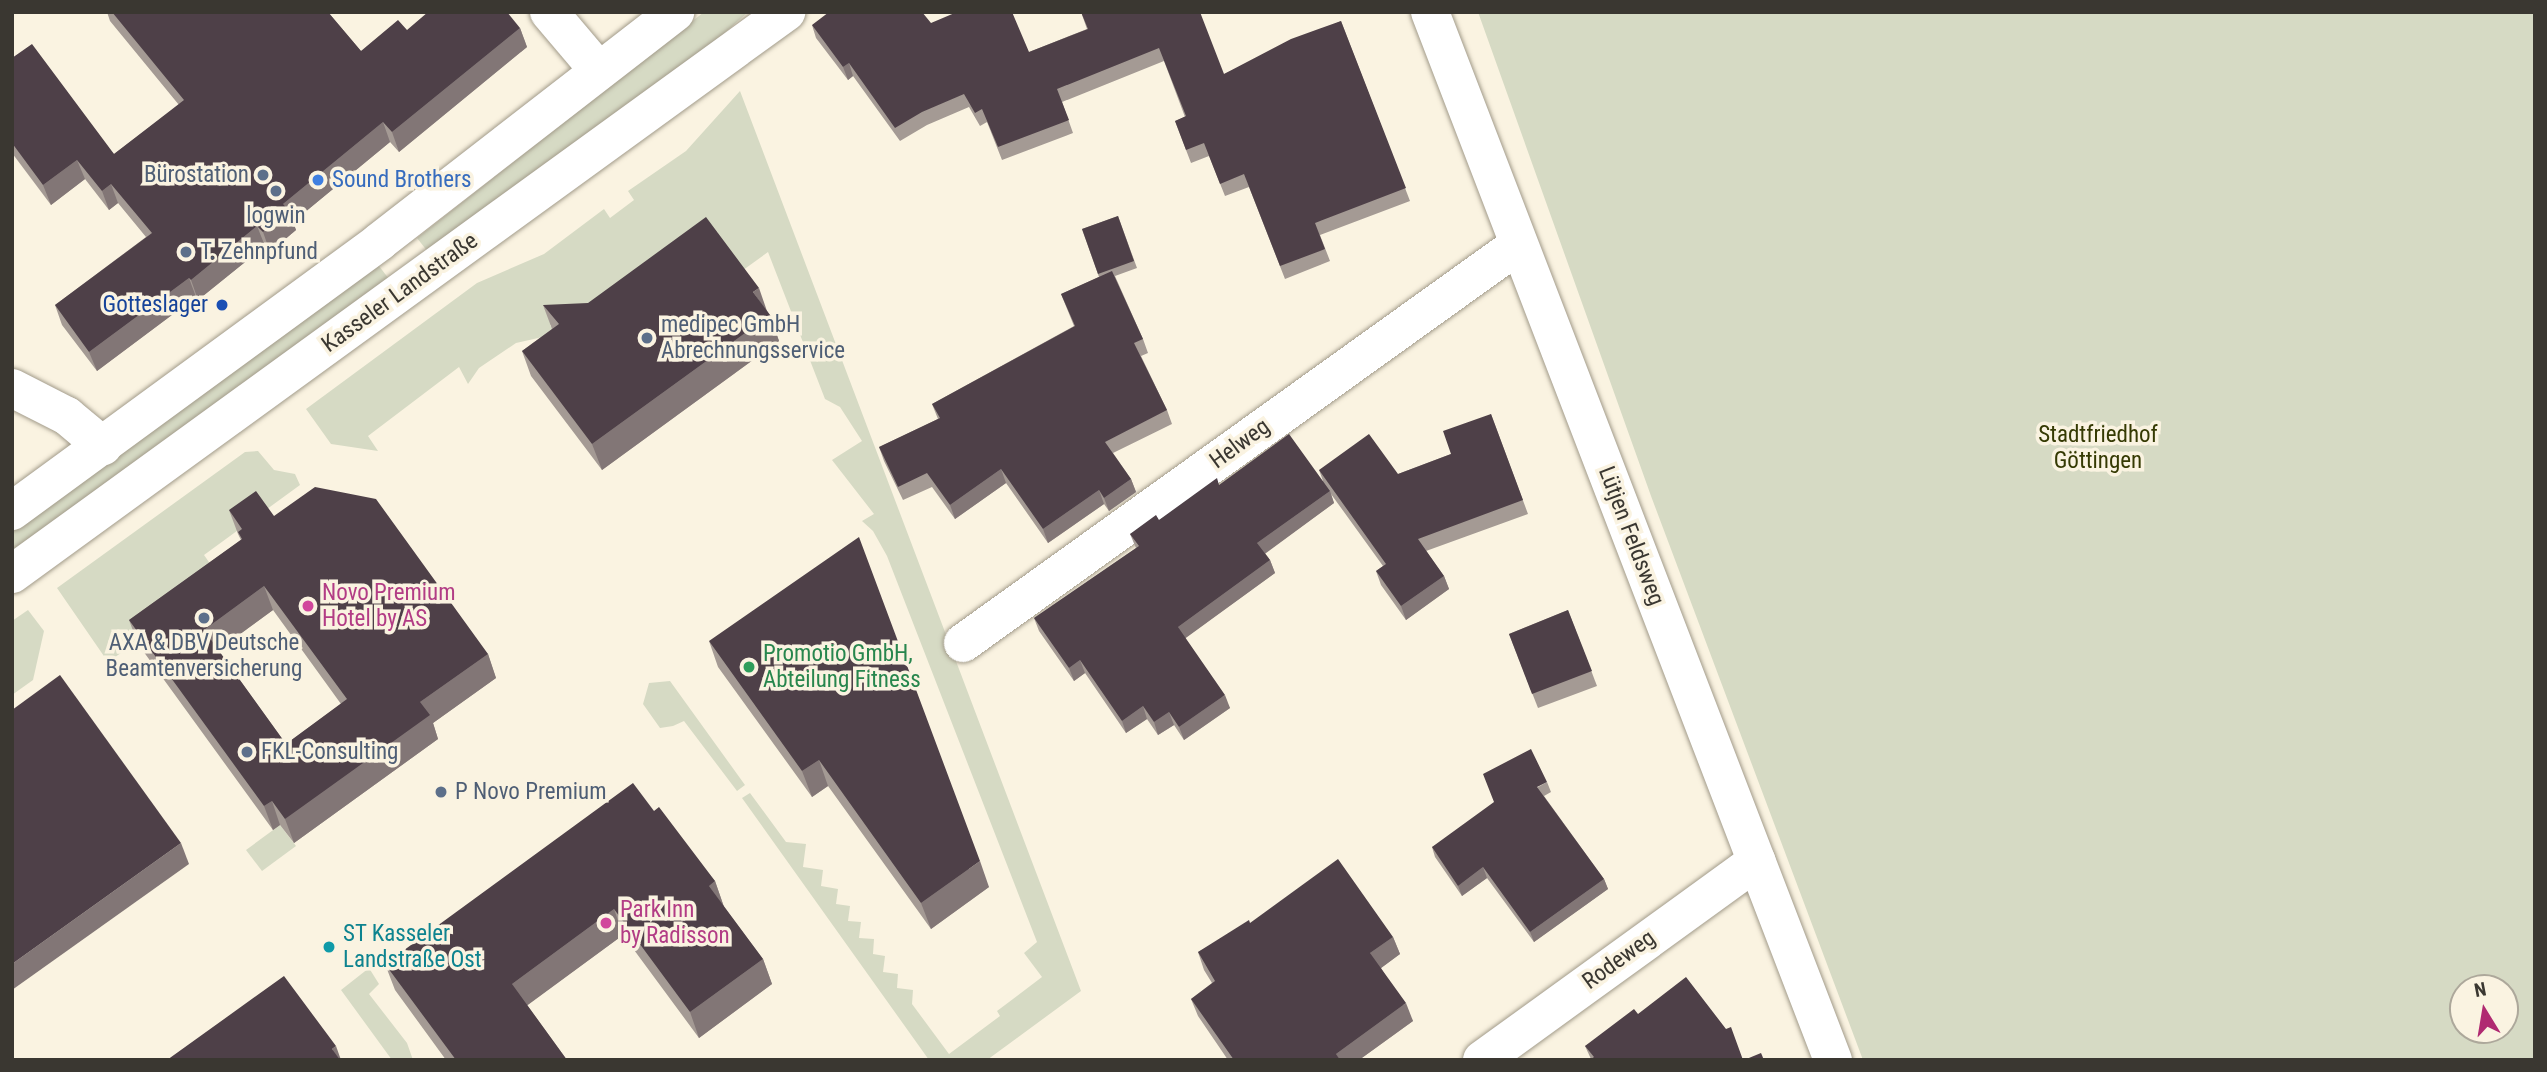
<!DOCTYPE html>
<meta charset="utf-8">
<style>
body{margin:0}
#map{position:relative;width:2547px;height:1072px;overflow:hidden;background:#faf3e1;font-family:"Roboto Condensed",sans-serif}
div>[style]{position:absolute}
.green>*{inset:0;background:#d6dac4}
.roads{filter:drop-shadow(0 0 2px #a29b8a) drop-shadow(0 0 2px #a29b8a)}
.street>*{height:38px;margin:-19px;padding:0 19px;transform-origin:19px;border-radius:19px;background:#fff}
.primary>*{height:38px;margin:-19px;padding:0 19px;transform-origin:19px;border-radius:19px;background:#fff}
.wall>*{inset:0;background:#a49a94}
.shaded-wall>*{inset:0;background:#827676}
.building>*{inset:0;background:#4e4048}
.dots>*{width:19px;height:19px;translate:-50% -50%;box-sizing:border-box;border:4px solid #faf3e1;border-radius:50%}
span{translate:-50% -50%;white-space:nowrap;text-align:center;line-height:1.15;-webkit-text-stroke:7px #faf3e1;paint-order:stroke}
.service-label{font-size:23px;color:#4e5e75}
.right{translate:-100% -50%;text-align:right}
.left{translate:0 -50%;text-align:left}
.shop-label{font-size:23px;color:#366cbe}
.street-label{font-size:23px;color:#3a3731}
.transit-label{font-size:23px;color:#164399}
.park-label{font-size:23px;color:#353a03}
.hotel-label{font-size:23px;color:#b23c85}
.leisure-label{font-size:23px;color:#27864d}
.culture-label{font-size:23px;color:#0d838f}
.frame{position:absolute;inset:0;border:14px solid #3a3731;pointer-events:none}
.north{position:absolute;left:2449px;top:974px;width:70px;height:70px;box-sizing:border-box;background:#faf3e1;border:2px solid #ada89b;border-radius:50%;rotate:349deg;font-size:19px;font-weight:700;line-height:28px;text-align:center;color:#3a3731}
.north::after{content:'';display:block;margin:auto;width:24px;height:32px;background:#b02a71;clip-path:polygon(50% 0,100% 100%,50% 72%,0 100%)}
</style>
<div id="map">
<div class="green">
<div style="clip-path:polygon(704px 12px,748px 12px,710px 46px,428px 252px,417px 238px)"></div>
<div style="clip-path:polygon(evenodd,1478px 12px,2535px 12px,2535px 1060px,1863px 1060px,1651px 496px,1478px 12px,2463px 988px,2505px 988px,2505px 1030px,2463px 1030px,2463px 988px)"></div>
<div style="clip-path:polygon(740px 91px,1081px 991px,987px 1060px,929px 1060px,742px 798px,750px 793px,786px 842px,806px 844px,803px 867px,823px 870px,821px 886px,838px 889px,836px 904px,850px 906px,848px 921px,861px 922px,859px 938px,874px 939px,873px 954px,885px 956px,883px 972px,898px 974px,897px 988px,913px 990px,912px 1004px,949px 1054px,1000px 1016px,997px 1011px,1042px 977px,1024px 953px,1037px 942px,887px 556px,873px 531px,862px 521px,874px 514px,832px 460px,862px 441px,840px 407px,825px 399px,768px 252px,739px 273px,716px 243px,718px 232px,592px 322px,550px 325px,556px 334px,516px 343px,479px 368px,468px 384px,459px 367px,368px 436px,378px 451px,331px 444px,306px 409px,477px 283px,544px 254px,604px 209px,610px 218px,634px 200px,628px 191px,686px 151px)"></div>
<div style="clip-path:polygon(379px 266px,389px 279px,12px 552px,12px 532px)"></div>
<div style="clip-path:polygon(258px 451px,274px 470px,295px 474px,300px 485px,204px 555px,223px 582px,108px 662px,57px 588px,245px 452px)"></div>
<div style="clip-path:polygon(28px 610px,44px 631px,33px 680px,12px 695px,12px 621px)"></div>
<div style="clip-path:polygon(670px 681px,745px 785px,737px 791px,684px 721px,673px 726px,660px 728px,643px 704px,649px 683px)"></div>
<div style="clip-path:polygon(280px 825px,296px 846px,262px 871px,246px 850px)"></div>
<div style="clip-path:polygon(369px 968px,379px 984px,369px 994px,407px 1043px,413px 1060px,392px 1060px,341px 990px)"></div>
</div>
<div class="roads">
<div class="street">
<div style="left:549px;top:12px;width:77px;rotate:49.7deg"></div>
<div style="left:1430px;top:12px;width:1123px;rotate:68.97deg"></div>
<div style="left:12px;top:388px;width:62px;rotate:27deg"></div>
<div style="left:67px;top:416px;width:47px;rotate:39.8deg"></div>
<div style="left:963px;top:643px;width:683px;rotate:-35.64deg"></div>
<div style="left:1482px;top:1060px;width:339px;rotate:-35.9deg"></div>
</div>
<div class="primary">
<div style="left:12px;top:511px;width:455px;rotate:-36.2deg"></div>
<div style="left:379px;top:242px;width:375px;rotate:-37.8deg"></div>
<div style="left:12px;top:574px;width:957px;rotate:-35.98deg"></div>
</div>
</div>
<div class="wall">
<div style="clip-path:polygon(107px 12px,328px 12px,361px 51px,407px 30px,520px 28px,527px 47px,399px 152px,390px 142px,293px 222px,296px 230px,270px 252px,265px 246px,198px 300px,196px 297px,97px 371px,62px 325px,55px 305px,146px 237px,118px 203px,109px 210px,85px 179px,51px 205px,12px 153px,12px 58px,114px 154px,179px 105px,110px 21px)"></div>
<div style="clip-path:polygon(1081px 12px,1224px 74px,1341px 21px,1410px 201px,1320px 235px,1330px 261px,1285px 279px,1249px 187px,1225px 196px,1209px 156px,1191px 163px,1175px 121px,1185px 117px,1164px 61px,1062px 102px,1073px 133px,1002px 160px,987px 122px,980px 126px,969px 107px,927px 125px,900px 141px,853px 76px,848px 80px,816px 38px,812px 25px,931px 23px,1029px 52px,1087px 29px)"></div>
<div style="clip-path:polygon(1118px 216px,1137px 268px,1115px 276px,1143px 339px,1148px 353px,1141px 356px,1167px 410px,1172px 424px,1113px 453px,1131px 479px,1136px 492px,1109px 511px,1104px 504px,1048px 543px,1006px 483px,955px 519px,932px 487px,903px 500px,884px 461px,879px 447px,938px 419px,932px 404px,1074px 326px,1061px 294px,1099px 277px,1082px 229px)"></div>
<div style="clip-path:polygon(543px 305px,767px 311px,770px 315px,779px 341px,602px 470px,531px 376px,522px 351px,552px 329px)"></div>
<div style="clip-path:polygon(1491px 414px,1528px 514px,1426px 551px,1444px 576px,1449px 589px,1406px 620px,1381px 585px,1376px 571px,1383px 566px,1331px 494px,1334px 503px,1265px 553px,1270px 560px,1275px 573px,1185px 638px,1230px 708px,1184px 740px,1174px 725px,1158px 735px,1147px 719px,1126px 733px,1085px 673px,1074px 681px,1039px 631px,1034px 618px,1136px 548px,1130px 534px,1159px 520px,1219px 485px,1323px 481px,1319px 470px,1398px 474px,1451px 454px)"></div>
<div style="clip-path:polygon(evenodd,229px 510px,274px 516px,488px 654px,496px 678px,433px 723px,438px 739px,294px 843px,280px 825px,273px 830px,138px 644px,129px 620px,241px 540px,238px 534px,229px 510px,273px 610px,341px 704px,286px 744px,218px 650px,273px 610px)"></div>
<div style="clip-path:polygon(1568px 610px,1597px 686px,1538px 708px,1509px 634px)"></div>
<div style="clip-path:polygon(709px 641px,989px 887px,931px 929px,828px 786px,812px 797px,718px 667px)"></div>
<div style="clip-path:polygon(1547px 782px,1551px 792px,1544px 796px,1604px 879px,1608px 889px,1534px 942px,1487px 878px,1462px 896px,1435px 857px,1432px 847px)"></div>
<div style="clip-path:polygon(654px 811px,715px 881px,724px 907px,763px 959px,772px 984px,699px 1038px,623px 935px,527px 1005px,567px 1060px,446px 1060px,395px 990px,385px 964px)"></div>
<div style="clip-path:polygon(1250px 923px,1393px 937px,1400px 954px,1381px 968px,1413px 1021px,1359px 1060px,1228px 1060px,1198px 1016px,1191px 999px,1212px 983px,1204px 970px,1198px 952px)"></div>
<div style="clip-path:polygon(1638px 1014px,1743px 1060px,1591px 1059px,1585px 1046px)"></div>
</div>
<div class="shaded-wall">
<div style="clip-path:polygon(520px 28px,527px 47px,399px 152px,392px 132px)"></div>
<div style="clip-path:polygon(849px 63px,853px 76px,848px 80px,843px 67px)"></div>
<div style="clip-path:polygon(383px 122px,390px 142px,293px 222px,296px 230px,270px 252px,263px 232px,283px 204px)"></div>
<div style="clip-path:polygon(77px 160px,85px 179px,51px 205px,43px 185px)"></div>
<div style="clip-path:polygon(111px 184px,118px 203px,109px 210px,102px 191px)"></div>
<div style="clip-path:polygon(257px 226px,265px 246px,198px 300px,191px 280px)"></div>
<div style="clip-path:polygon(189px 278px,196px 297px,97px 371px,89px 352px)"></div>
<div style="clip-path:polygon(759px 288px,768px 314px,753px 292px)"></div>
<div style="clip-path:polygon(770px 315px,779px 341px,602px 470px,592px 444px)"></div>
<div style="clip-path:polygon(1001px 469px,1006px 483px,955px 519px,950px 505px)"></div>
<div style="clip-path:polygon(1131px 479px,1136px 492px,1109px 511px,1104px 498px)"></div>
<div style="clip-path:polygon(1099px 490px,1104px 504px,1048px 543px,1043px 529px)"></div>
<div style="clip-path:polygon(1330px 491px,1334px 503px,1262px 556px,1257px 543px)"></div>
<div style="clip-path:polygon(1270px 560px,1275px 573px,1183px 640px,1178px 627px)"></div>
<div style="clip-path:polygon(1444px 576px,1449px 589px,1406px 620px,1401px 606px)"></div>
<div style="clip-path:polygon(264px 586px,273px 610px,213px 654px,204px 630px)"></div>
<div style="clip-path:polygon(488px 654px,496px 678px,433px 723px,438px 739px,294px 843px,285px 819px,420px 702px)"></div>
<div style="clip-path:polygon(1080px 660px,1085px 673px,1074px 681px,1069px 668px)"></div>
<div style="clip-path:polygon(1225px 695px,1230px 708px,1184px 740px,1179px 727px)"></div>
<div style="clip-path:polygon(1143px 706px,1147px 719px,1126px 733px,1122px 721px)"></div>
<div style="clip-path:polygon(1169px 712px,1174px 725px,1158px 735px,1154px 722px)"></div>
<div style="clip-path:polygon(819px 760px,828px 786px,812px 797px,802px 771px)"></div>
<div style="clip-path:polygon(272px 801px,280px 825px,273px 830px,264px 806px)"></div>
<div style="clip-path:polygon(181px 843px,189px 864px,12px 990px,12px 964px)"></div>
<div style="clip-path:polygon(980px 861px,989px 887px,931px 929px,921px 903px)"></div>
<div style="clip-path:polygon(1483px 867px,1487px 878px,1462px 896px,1458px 886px)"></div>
<div style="clip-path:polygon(1604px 879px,1608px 889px,1534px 942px,1530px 932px)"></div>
<div style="clip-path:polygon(715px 881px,724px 907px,709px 886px)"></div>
<div style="clip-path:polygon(614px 909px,623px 935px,521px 1010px,512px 984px)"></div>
<div style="clip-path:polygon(1393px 937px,1400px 954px,1377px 971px,1370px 953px)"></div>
<div style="clip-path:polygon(763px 959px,772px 984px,699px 1038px,690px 1012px)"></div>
<div style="clip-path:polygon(1406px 1003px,1413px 1021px,1359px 1060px,1339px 1060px,1336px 1054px)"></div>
<div style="clip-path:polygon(336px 1046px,341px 1060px,336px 1060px,332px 1049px)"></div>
</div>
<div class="building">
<div style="clip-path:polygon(112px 12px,328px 12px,361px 51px,398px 20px,407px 30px,428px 12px,507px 12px,520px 28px,392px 132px,383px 122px,283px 204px,289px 211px,263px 232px,257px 226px,191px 280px,189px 278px,89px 352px,55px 305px,152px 233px,111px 184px,102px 191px,77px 160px,43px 185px,12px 143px,12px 58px,32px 44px,114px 154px,184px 100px)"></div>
<div style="clip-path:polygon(829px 12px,922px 12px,931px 23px,957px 12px,1012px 12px,1029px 52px,1088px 29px,1081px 12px,1200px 12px,1224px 74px,1291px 39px,1341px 21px,1406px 188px,1315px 223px,1325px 249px,1280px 266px,1244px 174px,1220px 184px,1204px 143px,1186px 150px,1175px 121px,1186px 116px,1159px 48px,1057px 89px,1069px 120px,998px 147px,982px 109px,975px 113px,964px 94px,922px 112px,895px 128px,849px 63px,843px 67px,812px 25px)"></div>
<div style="clip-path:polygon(1118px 216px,1134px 261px,1098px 274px,1082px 229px)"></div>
<div style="clip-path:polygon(706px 217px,759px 288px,753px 292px,770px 315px,592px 444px,522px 351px,559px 324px,543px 305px,588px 303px)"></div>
<div style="clip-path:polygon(1112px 271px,1143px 339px,1134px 343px,1167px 410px,1105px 442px,1131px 479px,1104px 498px,1099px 490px,1043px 529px,1001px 469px,950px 505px,927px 473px,898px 487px,879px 447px,940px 418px,932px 404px,1075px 326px,1061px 294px)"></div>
<div style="clip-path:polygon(1491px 414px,1523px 500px,1418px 539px,1444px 576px,1401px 606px,1376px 571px,1386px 564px,1319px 470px,1369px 434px,1398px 474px,1451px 454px,1443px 431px)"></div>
<div style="clip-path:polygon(1289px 434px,1330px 491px,1257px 543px,1270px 560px,1178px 627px,1225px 695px,1179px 727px,1169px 712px,1154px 722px,1143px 706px,1122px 721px,1080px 660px,1069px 668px,1034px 618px,1139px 546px,1130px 534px,1156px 515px,1159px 520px,1217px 478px,1219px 485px)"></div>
<div style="clip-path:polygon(evenodd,315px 487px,376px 499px,488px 654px,420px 702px,430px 715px,285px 819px,272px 801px,264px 806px,129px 620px,242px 539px,238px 532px,242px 529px,229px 510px,256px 491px,274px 516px,315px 487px,264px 586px,347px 699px,286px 744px,204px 630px,264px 586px)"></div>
<div style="clip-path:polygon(859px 537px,980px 861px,921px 903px,819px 760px,802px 771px,709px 641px)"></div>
<div style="clip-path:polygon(1568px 610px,1592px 671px,1532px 694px,1509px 634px)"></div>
<div style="clip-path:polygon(60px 675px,181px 843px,12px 964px,12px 710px)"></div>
<div style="clip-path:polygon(1531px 749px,1547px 782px,1537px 787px,1604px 879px,1530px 932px,1483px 867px,1458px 886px,1432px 847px,1494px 802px,1483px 774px)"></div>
<div style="clip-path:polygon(633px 783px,654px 811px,659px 807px,715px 881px,709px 886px,763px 959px,690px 1012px,614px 909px,512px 984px,567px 1060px,456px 1060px,385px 964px)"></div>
<div style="clip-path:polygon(1338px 859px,1393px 937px,1370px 953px,1406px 1003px,1336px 1054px,1340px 1060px,1234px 1060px,1191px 999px,1215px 981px,1198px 952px,1249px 920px,1250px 923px)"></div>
<div style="clip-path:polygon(284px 976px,336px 1046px,332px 1049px,340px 1060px,167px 1060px)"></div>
<div style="clip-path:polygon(1686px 977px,1726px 1029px,1731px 1027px,1743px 1060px,1590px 1060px,1594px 1057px,1585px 1046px,1634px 1009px,1638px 1014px)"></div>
<div style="clip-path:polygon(1761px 1053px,1764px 1060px,1744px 1060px)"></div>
</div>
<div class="dots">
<div style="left:263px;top:175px;background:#5c6f8a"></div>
<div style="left:318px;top:180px;background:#3f7fe0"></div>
<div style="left:276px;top:191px;background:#5c6f8a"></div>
<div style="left:186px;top:252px;background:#5c6f8a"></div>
<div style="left:222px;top:305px;background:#1a4fb4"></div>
<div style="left:647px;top:338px;background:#5c6f8a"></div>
<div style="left:308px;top:606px;background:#d1479c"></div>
<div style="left:204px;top:618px;background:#5c6f8a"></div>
<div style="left:749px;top:667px;background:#2e9e5b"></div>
<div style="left:247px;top:752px;background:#5c6f8a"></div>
<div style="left:441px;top:792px;background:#5c6f8a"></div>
<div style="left:606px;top:923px;background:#d1479c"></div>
<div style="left:329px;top:947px;background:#0f9aa8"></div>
</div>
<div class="service-label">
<span class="right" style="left:249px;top:175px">Bürostation</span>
<span style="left:276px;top:216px">logwin</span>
<span class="left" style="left:200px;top:252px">T. Zehnpfund</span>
<span class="left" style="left:661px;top:338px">medipec GmbH<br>Abrechnungsservice</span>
<span style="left:204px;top:656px">AXA &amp; DBV Deutsche<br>Beamtenversicherung</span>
<span class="left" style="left:261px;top:752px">FKL-Consulting</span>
<span class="left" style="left:455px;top:792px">P Novo Premium</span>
</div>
<div class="shop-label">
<span class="left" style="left:332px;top:180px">Sound Brothers</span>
</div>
<div class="street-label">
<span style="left:400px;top:293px;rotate:-36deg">Kasseler Landstraße</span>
<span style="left:1240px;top:444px;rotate:-36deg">Helweg</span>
<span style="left:1631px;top:536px;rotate:69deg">Lütjen Feldsweg</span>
<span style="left:1619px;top:960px;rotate:-36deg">Rodeweg</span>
</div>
<div class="transit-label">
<span class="right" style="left:208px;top:305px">Gotteslager</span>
</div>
<div class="park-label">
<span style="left:2098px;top:448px">Stadtfriedhof<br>Göttingen</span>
</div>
<div class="hotel-label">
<span class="left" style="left:322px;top:606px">Novo Premium<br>Hotel by AS</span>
<span class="left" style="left:620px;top:923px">Park Inn<br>by Radisson</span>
</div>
<div class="leisure-label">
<span class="left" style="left:763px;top:667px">Promotio GmbH,<br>Abteilung Fitness</span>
</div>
<div class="culture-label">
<span class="left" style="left:343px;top:947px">ST Kasseler<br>Landstraße Ost</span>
</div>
<div class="frame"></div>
<div class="north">N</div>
</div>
